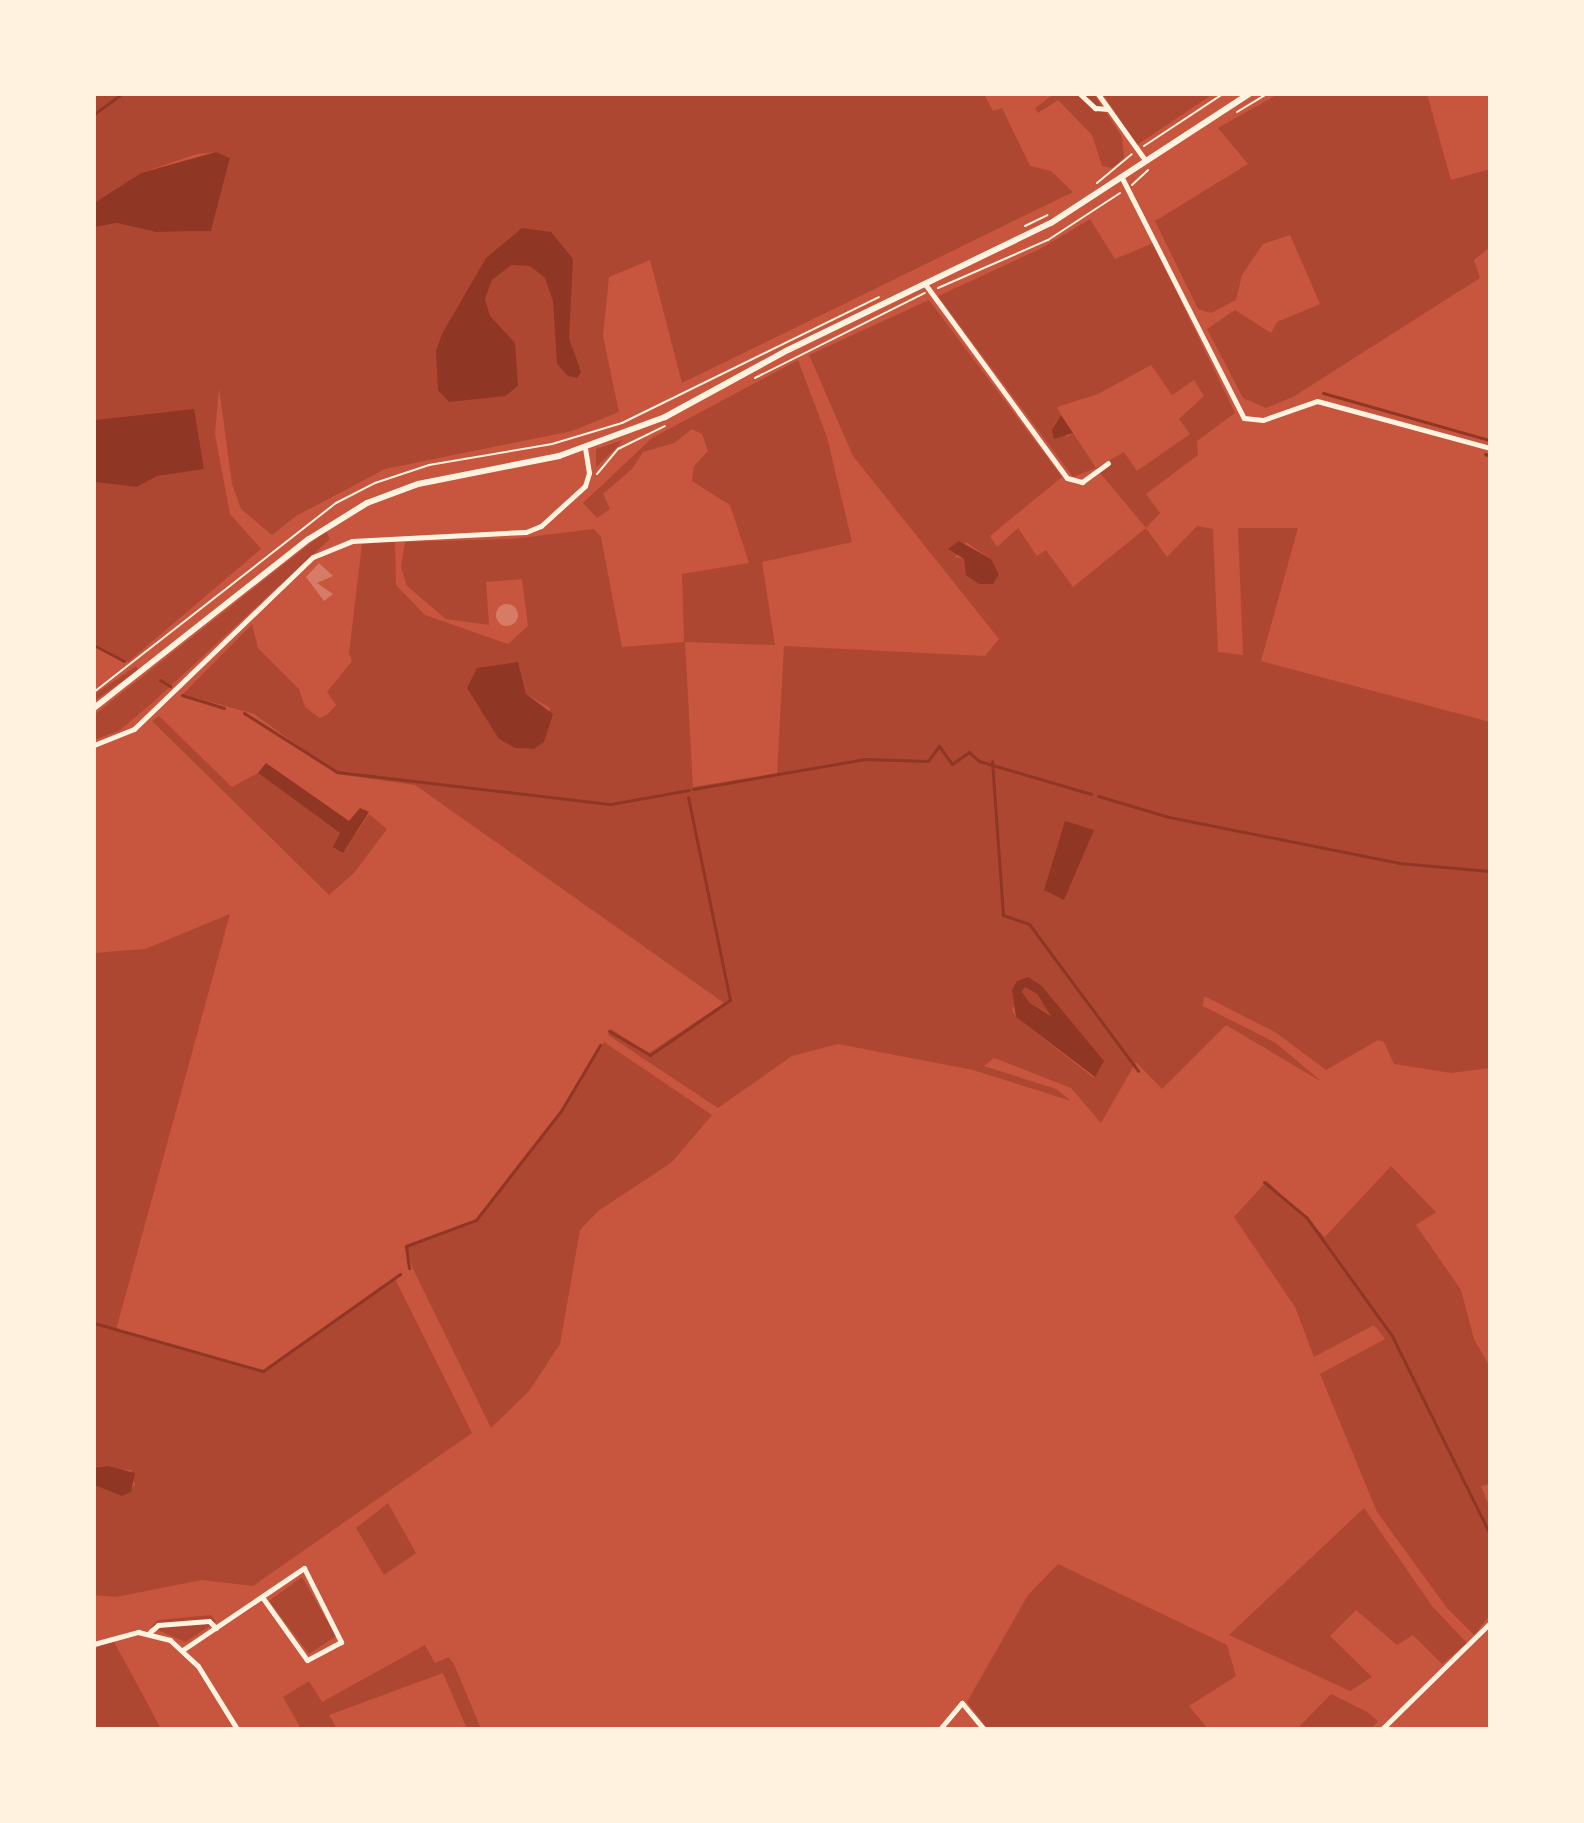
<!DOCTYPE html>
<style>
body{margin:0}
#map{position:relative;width:1584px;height:1823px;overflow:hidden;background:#c8553d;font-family:"Titillium Web",sans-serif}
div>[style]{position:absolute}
.green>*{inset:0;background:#ae4732}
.water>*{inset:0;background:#8f3625}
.stream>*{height:3px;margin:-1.5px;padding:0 1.5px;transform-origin:1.5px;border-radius:1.5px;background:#8f3625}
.building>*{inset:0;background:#d67c66}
.round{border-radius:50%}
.path>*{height:2px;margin:-1px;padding:0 1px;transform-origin:1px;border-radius:1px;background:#fff3e0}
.minor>*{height:5px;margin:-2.5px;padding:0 2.5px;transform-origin:2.5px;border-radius:2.5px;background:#fff3e0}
.tertiary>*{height:6px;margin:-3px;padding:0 3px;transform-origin:3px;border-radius:3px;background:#fff3e0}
span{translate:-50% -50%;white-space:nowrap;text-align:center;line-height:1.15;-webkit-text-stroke:6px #fff3e0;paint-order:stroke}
.frame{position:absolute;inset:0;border:96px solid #fff3e0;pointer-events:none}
</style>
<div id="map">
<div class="green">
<div style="clip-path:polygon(94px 94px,984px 94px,993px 111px,1002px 108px,1030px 166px,1051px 171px,1073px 192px,682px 383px,650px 260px,609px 277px,603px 336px,619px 412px,572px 431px,385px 469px,296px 516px,272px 535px,241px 509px,232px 484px,219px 388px,215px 434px,230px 514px,261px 549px,128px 662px,94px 643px,94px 482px,137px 487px,157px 476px,204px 468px,195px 421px,166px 412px,94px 420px,94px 227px,117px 223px,156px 232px,211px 231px,230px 158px,216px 152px,197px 154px,141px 173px,94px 203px)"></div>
<div style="clip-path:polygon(1054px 94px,1094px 94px,1122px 137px,1124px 158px,1112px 168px,1102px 166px,1092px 135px,1058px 100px,1038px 113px,1035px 108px)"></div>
<div style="clip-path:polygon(1103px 94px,1213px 94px,1137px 145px)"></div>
<div style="clip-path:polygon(1278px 94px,1427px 94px,1451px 180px,1490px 169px,1490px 247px,1474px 260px,1480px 278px,1293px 397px,1266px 408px,1243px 398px,1207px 329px,1235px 310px,1271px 333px,1277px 322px,1320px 304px,1290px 235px,1263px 244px,1242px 275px,1236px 300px,1211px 313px,1198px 309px,1155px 221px,1248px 164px,1218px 128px)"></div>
<div style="clip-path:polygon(evenodd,1090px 219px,1115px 259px,1153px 243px,1235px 413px,1197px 441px,1198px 455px,1146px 494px,1160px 513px,1146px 528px,1167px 557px,1197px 526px,1213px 529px,1218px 652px,1243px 655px,1238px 528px,1298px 528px,1261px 661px,1490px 722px,1490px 1068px,1451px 1073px,1394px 1064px,1384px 1042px,1378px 1040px,1326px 1070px,1275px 1032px,1204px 996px,1203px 1006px,1276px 1043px,1322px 1082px,1226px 1025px,1162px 1089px,1136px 1062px,1101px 1123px,1071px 1088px,994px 1058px,984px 1066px,1056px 1089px,1071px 1101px,973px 1070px,838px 1044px,792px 1056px,718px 1108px,608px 1035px,611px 1029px,649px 1053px,724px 1003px,415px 785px,337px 774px,254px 714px,183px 694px,252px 624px,258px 648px,299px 689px,305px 707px,320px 718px,328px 714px,336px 705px,327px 692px,352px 661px,349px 653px,362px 544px,385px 542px,395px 542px,396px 585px,425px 615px,508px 644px,528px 626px,522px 579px,486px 582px,489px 625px,446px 619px,407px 586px,401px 567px,405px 542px,512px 539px,594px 529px,601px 537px,622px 647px,684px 642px,682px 574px,749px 563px,730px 505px,692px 481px,694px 466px,708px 451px,702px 434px,692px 429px,674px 443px,643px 452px,632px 469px,603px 494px,610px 509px,597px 518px,583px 503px,652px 438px,798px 360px,827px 437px,852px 542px,762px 562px,775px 645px,685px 642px,693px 787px,777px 773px,784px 646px,985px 656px,999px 639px,853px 456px,809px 355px,929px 300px,1062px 477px,990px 536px,997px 547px,1018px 528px,1037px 556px,1046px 550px,1073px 587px,1146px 528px,1096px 468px,1073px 477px,938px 296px,1040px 249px,1090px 219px,1151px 365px,1172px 395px,1194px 380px,1204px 396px,1179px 419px,1190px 434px,1137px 471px,1124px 452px,1096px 468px,1073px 433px,1067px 437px,1054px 425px,1061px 415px,1057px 407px,1098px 394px,1151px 365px,1090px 219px,966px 542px,991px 559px,999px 574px,965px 569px,964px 559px,955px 557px,966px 542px,1090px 219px,518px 662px,526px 694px,550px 708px,544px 742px,534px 749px,515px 748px,499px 739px,518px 662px,1090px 219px,1028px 977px,1041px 985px,1089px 1044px,1094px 1078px,1016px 1017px,1012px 1010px,1028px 977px)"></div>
<div style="clip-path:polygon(623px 440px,616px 448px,596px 467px,596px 449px)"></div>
<div style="clip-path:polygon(326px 531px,330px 539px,151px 704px,120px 730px,94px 740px,94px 715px)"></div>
<div style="clip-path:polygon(136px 666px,138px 670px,94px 701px,94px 695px)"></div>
<div style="clip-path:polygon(159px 716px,232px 787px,258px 773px,340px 833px,343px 853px,369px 814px,387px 829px,354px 873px,329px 895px,152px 721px)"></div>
<div style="clip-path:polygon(230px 914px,116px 1330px,263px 1371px,395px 1279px,472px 1433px,253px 1586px,202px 1580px,116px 1597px,94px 1595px,94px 1485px,122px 1496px,135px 1485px,131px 1470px,94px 1468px,94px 953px,145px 949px)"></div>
<div style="clip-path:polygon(1025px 987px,1037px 994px,1051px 1015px,1030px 1003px,1022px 992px)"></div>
<div style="clip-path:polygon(604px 1042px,712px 1115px,671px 1163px,598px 1211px,580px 1230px,560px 1344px,529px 1391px,491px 1428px,412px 1267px,407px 1246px,478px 1220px,557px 1116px)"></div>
<div style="clip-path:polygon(1391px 1166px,1436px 1212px,1416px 1225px,1461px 1290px,1474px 1339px,1490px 1367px,1490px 1484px,1481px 1486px,1490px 1508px,1490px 1615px,1474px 1635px,1447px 1608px,1377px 1512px,1320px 1374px,1385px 1339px,1374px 1325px,1314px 1357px,1295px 1307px,1234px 1217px,1267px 1181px,1325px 1237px)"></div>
<div style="clip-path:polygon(388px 1503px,416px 1553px,384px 1575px,356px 1528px)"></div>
<div style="clip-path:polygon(1364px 1508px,1432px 1606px,1467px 1643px,1442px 1664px,1413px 1635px,1397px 1645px,1356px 1610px,1330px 1636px,1372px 1677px,1350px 1691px,1229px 1635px)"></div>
<div style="clip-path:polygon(1058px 1564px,1227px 1645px,1236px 1676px,1189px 1706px,1208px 1729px,988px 1729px,967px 1702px,1028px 1595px)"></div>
<div style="clip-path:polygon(302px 1577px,336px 1636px,309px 1654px,269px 1601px)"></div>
<div style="clip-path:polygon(211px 1615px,216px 1622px,185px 1642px,151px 1627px,158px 1620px)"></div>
<div style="clip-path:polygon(113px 1640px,143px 1695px,161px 1729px,94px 1729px,94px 1649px)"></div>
<div style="clip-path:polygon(425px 1645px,435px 1663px,449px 1657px,454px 1664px,481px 1729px,467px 1729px,443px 1673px,329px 1715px,337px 1729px,301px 1729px,283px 1697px,309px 1681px,322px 1702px)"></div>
<div style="clip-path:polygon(1331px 1694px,1367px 1712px,1378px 1721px,1371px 1729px,1298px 1728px)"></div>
</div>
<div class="water">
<div style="clip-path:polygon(216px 152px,230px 158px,211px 231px,156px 232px,117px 223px,94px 227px,94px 203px,141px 173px)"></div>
<div style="clip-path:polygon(522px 228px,551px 232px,573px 259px,569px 338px,581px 372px,577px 378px,568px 376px,557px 364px,553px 301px,545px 278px,530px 266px,511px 265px,492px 280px,485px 299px,490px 316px,515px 343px,518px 386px,505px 396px,449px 402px,438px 390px,436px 351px,442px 334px,486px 258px)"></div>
<div style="clip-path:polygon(194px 409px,204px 469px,157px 476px,137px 487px,94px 482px,94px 420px)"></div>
<div style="clip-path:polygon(1061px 415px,1073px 433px,1054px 439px,1052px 430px)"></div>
<div style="clip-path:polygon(959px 541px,991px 559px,999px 574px,993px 584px,979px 584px,966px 575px,964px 559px,948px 549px)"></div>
<div style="clip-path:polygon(518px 662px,526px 694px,553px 714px,544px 742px,534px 749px,515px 748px,499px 739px,467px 688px,477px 668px)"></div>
<div style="clip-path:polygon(266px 763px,349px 821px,360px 808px,369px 812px,343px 853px,333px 847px,340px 833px,258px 773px)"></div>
<div style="clip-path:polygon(1065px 821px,1094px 830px,1064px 900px,1044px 890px)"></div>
<div style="clip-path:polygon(evenodd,1028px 977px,1041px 985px,1104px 1061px,1095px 1077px,1016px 1017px,1012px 990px,1017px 981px,1028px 977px,1025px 987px,1037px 994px,1051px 1016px,1030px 1003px,1022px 992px,1025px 987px)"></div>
<div style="clip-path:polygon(108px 1466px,135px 1473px,131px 1492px,122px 1496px,94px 1485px,94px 1468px)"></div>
</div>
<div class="stream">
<div style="left:94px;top:114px;width:34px;rotate:-36deg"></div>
<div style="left:1323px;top:393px;width:173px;rotate:15.8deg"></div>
<div style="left:1485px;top:454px;width:5px;rotate:22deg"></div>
<div style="left:94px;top:645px;width:34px;rotate:28deg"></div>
<div style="left:160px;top:680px;width:12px;rotate:31deg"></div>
<div style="left:182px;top:695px;width:44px;rotate:17.2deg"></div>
<div style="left:244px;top:713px;width:110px;rotate:32.4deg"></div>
<div style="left:337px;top:772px;width:276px;rotate:6.7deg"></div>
<div style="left:611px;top:804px;width:79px;rotate:-10.2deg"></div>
<div style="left:992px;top:761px;width:154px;rotate:85.9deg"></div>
<div style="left:1003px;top:915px;width:28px;rotate:19deg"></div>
<div style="left:1029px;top:924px;width:183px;rotate:53.4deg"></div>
<div style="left:693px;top:789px;width:175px;rotate:-9.9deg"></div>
<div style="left:865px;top:759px;width:63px;rotate:1.8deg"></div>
<div style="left:928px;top:761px;width:19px;rotate:-54deg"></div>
<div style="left:939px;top:746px;width:22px;rotate:54deg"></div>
<div style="left:952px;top:764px;width:21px;rotate:-35deg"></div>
<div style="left:969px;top:752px;width:13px;rotate:42deg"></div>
<div style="left:979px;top:761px;width:117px;rotate:16.4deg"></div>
<div style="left:1098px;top:796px;width:74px;rotate:16.5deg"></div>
<div style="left:1169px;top:817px;width:235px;rotate:11.3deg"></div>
<div style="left:1399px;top:863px;width:91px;rotate:5deg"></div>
<div style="left:609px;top:1031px;width:48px;rotate:30.3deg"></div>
<div style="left:650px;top:1055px;width:97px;rotate:-34.5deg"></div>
<div style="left:730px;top:1000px;width:207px;rotate:-101.7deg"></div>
<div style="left:1264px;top:1182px;width:56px;rotate:39.9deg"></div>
<div style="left:1307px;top:1218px;width:145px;rotate:54.2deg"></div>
<div style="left:1392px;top:1336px;width:221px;rotate:63.7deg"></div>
<div style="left:409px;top:1268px;width:22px;rotate:-98deg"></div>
<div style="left:406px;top:1246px;width:75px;rotate:-20.4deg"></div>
<div style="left:476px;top:1220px;width:138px;rotate:-52.1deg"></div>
<div style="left:561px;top:1111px;width:77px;rotate:-59.4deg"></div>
<div style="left:94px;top:1323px;width:176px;rotate:15.9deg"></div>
<div style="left:263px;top:1371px;width:168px;rotate:-35.3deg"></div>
</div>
<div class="building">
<div style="clip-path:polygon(319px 563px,333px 576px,317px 583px,333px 594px,324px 601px,306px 577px)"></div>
<div class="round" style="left:496px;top:604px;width:22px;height:22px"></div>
</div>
<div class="path">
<div style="left:1237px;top:112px;width:35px;rotate:-31deg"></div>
<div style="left:1144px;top:146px;width:95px;rotate:-33.4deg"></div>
<div style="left:1097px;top:183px;width:45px;rotate:-39.6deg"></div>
<div style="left:1132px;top:185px;width:22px;rotate:-43deg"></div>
<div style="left:1025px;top:226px;width:25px;rotate:-26deg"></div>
<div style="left:938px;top:288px;width:120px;rotate:-23.6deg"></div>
<div style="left:1048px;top:240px;width:86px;rotate:-33.1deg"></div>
<div style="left:755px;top:378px;width:190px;rotate:-26.6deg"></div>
<div style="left:597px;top:474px;width:33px;rotate:-50deg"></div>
<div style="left:618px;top:449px;width:52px;rotate:-26.1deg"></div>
<div style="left:94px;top:692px;width:307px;rotate:-38deg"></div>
<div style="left:336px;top:503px;width:44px;rotate:-27.1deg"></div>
<div style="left:375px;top:483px;width:57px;rotate:-18.4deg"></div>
<div style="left:429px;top:465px;width:125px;rotate:-9.7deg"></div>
<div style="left:552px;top:444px;width:73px;rotate:-16.7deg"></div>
<div style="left:622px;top:423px;width:286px;rotate:-26.1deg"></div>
</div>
<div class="minor">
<div style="left:1080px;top:94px;width:21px;rotate:43deg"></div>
<div style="left:1095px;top:108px;width:13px;rotate:4deg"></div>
<div style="left:1098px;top:94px;width:81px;rotate:54.5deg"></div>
<div style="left:1121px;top:176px;width:271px;rotate:63.1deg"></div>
<div style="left:1244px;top:418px;width:19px;rotate:6deg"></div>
<div style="left:1263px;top:420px;width:57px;rotate:-19.4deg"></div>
<div style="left:1317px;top:401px;width:179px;rotate:15.2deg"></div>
<div style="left:925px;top:284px;width:240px;rotate:53.8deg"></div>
<div style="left:1067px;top:478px;width:16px;rotate:15deg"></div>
<div style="left:1082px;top:482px;width:32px;rotate:-36deg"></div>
<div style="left:94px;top:745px;width:43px;rotate:-21.8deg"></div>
<div style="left:134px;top:729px;width:248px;rotate:-43.9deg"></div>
<div style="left:313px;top:557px;width:42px;rotate:-22.3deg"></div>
<div style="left:352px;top:541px;width:174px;rotate:-3deg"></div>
<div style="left:526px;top:532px;width:16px;rotate:-22deg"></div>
<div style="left:541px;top:526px;width:59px;rotate:-42.3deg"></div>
<div style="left:585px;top:486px;width:14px;rotate:-73deg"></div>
<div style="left:589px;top:473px;width:25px;rotate:-99deg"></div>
<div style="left:150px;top:1632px;width:11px;rotate:-41deg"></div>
<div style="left:158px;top:1625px;width:51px;rotate:-4.5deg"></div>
<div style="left:209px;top:1621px;width:10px;rotate:45deg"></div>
<div style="left:94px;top:1644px;width:46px;rotate:-15.3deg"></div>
<div style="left:138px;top:1632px;width:33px;rotate:14deg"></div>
<div style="left:170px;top:1640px;width:38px;rotate:43deg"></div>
<div style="left:198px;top:1666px;width:74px;rotate:58.2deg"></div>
<div style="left:184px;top:1649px;width:145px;rotate:-34deg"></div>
<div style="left:304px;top:1568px;width:83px;rotate:63.4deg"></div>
<div style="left:341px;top:1642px;width:38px;rotate:152deg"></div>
<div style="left:307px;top:1660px;width:77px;rotate:-125.5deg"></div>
<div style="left:940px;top:1729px;width:34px;rotate:-50deg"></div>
<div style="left:962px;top:1703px;width:34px;rotate:50deg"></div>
<div style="left:1382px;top:1729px;width:151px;rotate:-44.5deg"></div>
</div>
<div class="tertiary">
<div style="left:94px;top:708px;width:273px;rotate:-38.2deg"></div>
<div style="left:309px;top:539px;width:68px;rotate:-31.8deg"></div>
<div style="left:367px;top:503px;width:54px;rotate:-20.4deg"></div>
<div style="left:418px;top:484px;width:144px;rotate:-11.2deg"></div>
<div style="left:559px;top:456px;width:113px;rotate:-20.2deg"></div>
<div style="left:665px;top:417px;width:140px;rotate:-28.6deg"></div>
<div style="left:788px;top:350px;width:292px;rotate:-25.8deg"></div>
<div style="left:1051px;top:223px;width:236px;rotate:-33.1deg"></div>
</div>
<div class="frame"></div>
</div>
